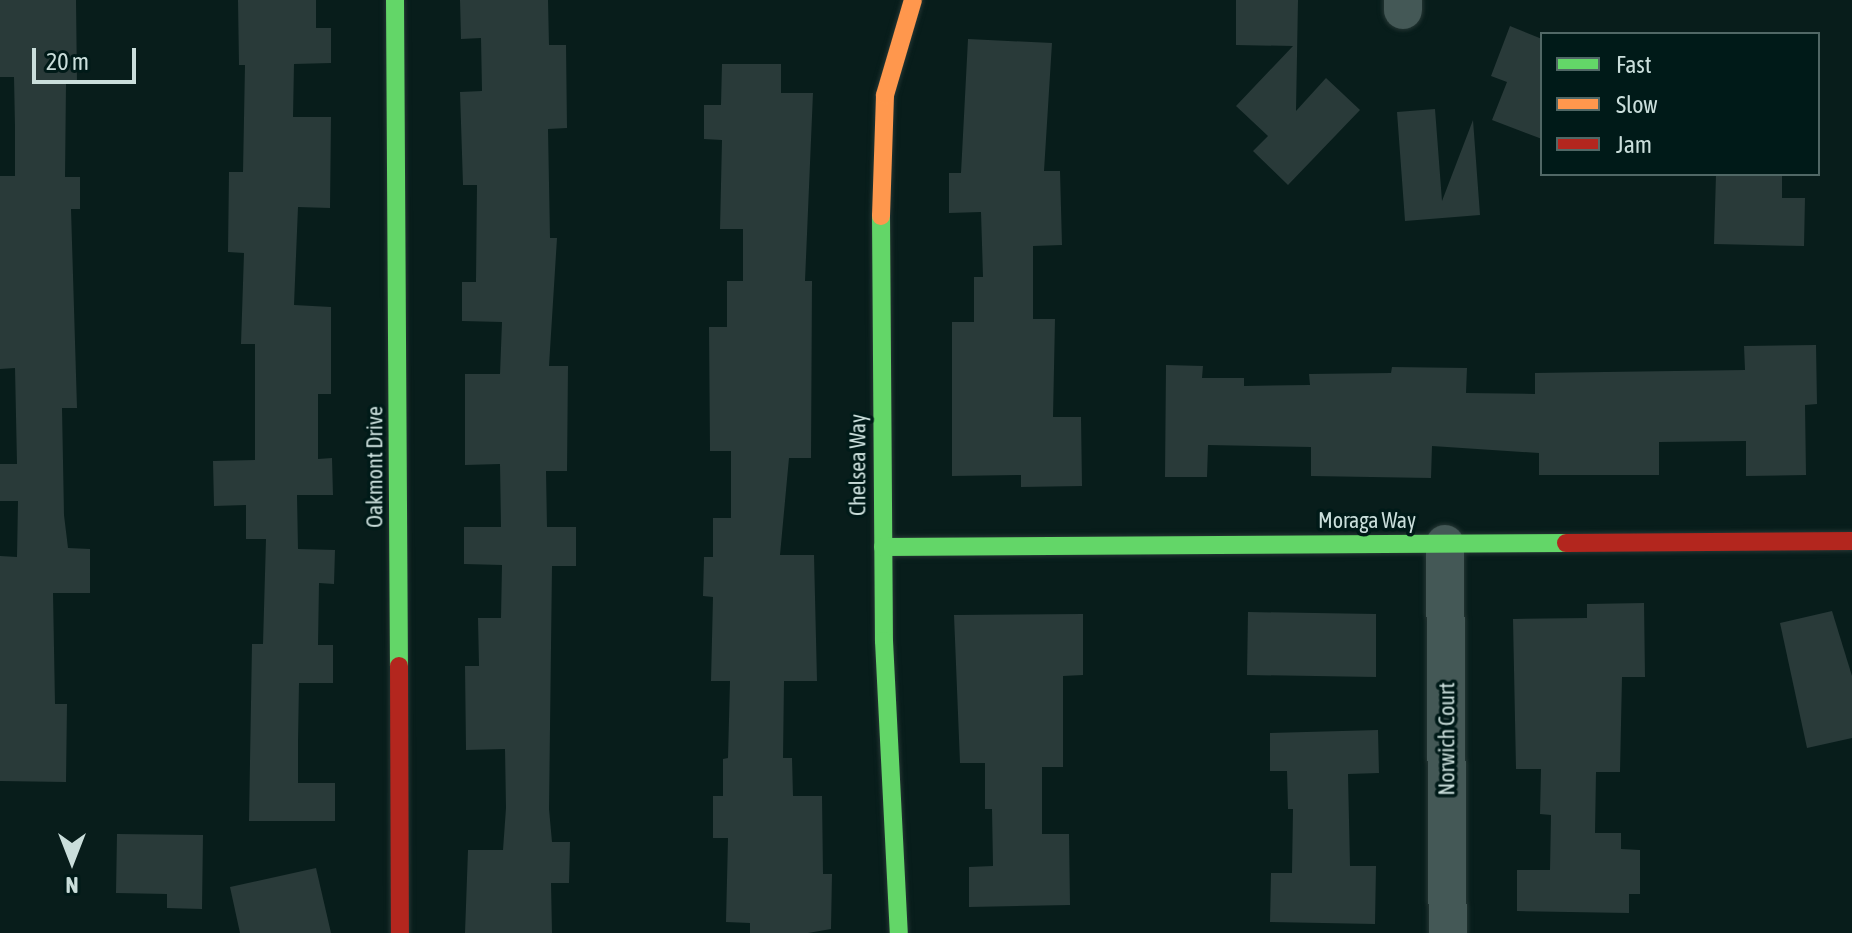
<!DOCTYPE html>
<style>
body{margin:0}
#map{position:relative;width:1852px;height:933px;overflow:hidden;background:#081d1b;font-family:"Asap Condensed",sans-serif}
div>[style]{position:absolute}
.building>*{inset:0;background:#293a39}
.roads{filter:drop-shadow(0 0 2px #253634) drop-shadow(0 0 2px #253634)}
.street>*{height:38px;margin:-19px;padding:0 19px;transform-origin:19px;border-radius:19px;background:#445856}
.fast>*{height:18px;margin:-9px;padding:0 9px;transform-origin:9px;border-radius:9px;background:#63d668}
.slow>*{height:18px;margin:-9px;padding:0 9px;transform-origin:9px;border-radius:9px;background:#ff974d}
.jam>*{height:18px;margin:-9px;padding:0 9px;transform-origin:9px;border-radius:9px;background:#b3261e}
span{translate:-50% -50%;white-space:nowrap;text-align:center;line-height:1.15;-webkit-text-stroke:7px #001a18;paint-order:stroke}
.street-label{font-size:22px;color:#cadedb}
.legend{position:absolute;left:1540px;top:32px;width:280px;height:144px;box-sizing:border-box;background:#001a18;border:2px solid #516866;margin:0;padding:10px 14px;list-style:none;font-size:24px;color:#cadedb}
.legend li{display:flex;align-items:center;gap:16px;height:40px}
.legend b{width:40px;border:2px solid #516866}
.north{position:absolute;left:32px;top:821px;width:80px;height:80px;-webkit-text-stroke:6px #001a18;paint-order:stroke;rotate:180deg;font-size:22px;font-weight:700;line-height:32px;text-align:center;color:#cadedb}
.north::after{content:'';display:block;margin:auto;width:28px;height:36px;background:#cadedb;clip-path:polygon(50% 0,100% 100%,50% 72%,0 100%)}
.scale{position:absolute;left:32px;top:48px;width:104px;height:36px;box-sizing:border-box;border:4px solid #cadedb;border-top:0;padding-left:10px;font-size:24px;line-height:28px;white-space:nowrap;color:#cadedb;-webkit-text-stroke:6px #001a18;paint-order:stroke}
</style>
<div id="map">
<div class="building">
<div style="clip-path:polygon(0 0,76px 0,77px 84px,66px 84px,65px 177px,80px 177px,80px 209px,71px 209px,77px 408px,62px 408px,64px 515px,68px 548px,90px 549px,90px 593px,53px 593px,55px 704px,67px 704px,66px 782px,0 781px,0 556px,17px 557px,18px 501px,0 501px,0 464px,17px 464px,15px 368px,0 369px,0 176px,15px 176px,15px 127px,14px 77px,0 77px)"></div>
<div style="clip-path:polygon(238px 0,316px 0,316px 28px,331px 28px,331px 63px,294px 64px,293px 117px,331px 117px,330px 208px,298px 207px,294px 305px,331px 307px,331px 394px,318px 394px,318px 459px,332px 458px,333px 495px,297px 495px,298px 549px,335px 550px,334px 584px,319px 583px,318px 645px,333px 645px,333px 683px,299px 683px,298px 742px,298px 783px,335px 783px,335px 821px,249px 821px,252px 644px,263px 644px,266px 539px,246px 539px,246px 505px,214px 506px,213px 461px,255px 460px,255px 344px,241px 344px,244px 253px,228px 252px,229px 172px,243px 172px,245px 65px,239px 65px)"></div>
<div style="clip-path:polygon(460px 0,548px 0,549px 45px,566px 45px,567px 128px,548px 129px,550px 238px,557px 238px,549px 366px,568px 366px,567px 471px,546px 471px,547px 527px,576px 527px,576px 566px,552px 566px,549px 809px,552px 842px,570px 842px,569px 883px,551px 883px,552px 933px,465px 933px,468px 850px,503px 850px,506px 808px,505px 749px,466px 750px,465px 666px,479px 666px,478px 618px,501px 618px,502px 565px,464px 564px,464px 527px,501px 527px,500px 464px,465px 465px,465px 374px,500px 374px,502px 322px,462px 321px,462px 282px,476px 282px,477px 185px,463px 185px,460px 92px,482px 91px,481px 38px,461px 39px)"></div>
<div style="clip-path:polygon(1236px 0,1298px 0,1296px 111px,1326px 78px,1360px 110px,1288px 185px,1253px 151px,1268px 136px,1236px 106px,1293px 46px,1236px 45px)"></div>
<div style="clip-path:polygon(1510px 26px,1542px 39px,1542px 139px,1492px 120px,1507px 82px,1491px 76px)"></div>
<div style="clip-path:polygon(968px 39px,1052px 43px,1044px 171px,1060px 171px,1062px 245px,1033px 246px,1033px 319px,1055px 319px,1053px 417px,1081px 417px,1082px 486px,1021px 487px,1021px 475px,952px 476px,952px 322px,974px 322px,974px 277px,983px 277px,981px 212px,949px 213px,949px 173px,961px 173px)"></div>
<div style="clip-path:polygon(722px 64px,781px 64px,781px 93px,813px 93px,805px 281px,812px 281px,811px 458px,789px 458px,780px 555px,814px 555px,817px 681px,784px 681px,783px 758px,792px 758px,793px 796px,822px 796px,823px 874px,832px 874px,831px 929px,808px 933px,750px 933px,750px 923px,726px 922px,728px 838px,713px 838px,713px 796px,723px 796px,723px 759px,728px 758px,730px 681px,711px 681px,713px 597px,703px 596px,704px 557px,713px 557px,713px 518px,731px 518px,731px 451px,710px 451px,709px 327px,727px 327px,727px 281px,743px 281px,743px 229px,720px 229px,722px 140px,704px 139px,704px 105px,721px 105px)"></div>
<div style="clip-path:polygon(1435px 109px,1442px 201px,1473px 120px,1480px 215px,1405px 221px,1397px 112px)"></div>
<div style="clip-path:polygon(1716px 174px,1782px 174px,1782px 198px,1805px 198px,1804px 246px,1714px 244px)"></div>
<div style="clip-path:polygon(1816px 345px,1817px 404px,1805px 405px,1806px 475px,1746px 476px,1746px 441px,1659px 442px,1659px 475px,1539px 475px,1539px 453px,1432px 446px,1431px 478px,1311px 476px,1311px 447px,1208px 445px,1207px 477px,1165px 477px,1166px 365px,1203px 366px,1202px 378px,1244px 378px,1244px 386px,1310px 385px,1309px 374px,1391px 373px,1392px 367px,1467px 368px,1466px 393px,1535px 394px,1535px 373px,1745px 370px,1744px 346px)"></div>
<div style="clip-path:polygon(1644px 603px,1645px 677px,1622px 677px,1620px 772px,1596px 772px,1595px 833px,1621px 833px,1621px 849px,1640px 850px,1640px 894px,1629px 894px,1629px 913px,1517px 911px,1517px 870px,1550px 870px,1551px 815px,1540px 814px,1541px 769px,1516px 769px,1513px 619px,1587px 618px,1587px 604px)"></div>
<div style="clip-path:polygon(1832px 611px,1852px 676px,1852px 738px,1807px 748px,1780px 623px)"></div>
<div style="clip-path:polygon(1248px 612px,1376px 614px,1376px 677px,1247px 675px)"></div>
<div style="clip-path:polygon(1083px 614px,1083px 675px,1063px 676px,1063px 767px,1042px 767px,1042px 834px,1069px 834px,1070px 905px,969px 907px,969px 867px,993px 866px,992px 809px,985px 809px,985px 763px,960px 763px,954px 615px)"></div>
<div style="clip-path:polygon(1378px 730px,1379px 773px,1348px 774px,1350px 866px,1376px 866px,1375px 924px,1270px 922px,1271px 873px,1292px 873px,1293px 809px,1288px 809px,1287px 771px,1270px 771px,1270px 733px)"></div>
<div style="clip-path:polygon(117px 834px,203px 835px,202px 909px,167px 908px,167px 894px,116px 893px)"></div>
<div style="clip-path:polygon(316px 868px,331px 933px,240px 933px,230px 887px)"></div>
</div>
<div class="roads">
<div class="street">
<div style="left:1403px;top:10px;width:10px;rotate:-90deg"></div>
<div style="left:1445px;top:544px;width:389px;rotate:89.6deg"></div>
</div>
<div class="fast">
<div style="left:395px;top:0;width:666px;rotate:89.66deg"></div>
<div style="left:881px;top:216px;width:425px;rotate:89.6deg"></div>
<div style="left:884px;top:641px;width:292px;rotate:87.1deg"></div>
<div style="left:883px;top:547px;width:683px;rotate:-0.34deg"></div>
</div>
<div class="slow">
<div style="left:881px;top:216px;width:121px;rotate:-88.1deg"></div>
<div style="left:885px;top:95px;width:99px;rotate:-73.6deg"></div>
</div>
<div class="jam">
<div style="left:1566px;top:543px;width:286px;rotate:-0.4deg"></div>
<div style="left:399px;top:666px;width:267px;rotate:89.8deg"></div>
</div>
</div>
<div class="street-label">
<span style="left:858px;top:465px;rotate:-90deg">Chelsea Way</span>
<span style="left:375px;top:467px;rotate:-90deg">Oakmont Drive</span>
<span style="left:1367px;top:521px">Moraga Way</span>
<span style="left:1447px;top:739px;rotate:-90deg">Norwich Court</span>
</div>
<ul class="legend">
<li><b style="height:10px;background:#63d668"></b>Fast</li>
<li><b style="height:10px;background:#ff974d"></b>Slow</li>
<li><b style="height:10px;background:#b3261e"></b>Jam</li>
</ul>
<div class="north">N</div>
<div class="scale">20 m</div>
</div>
